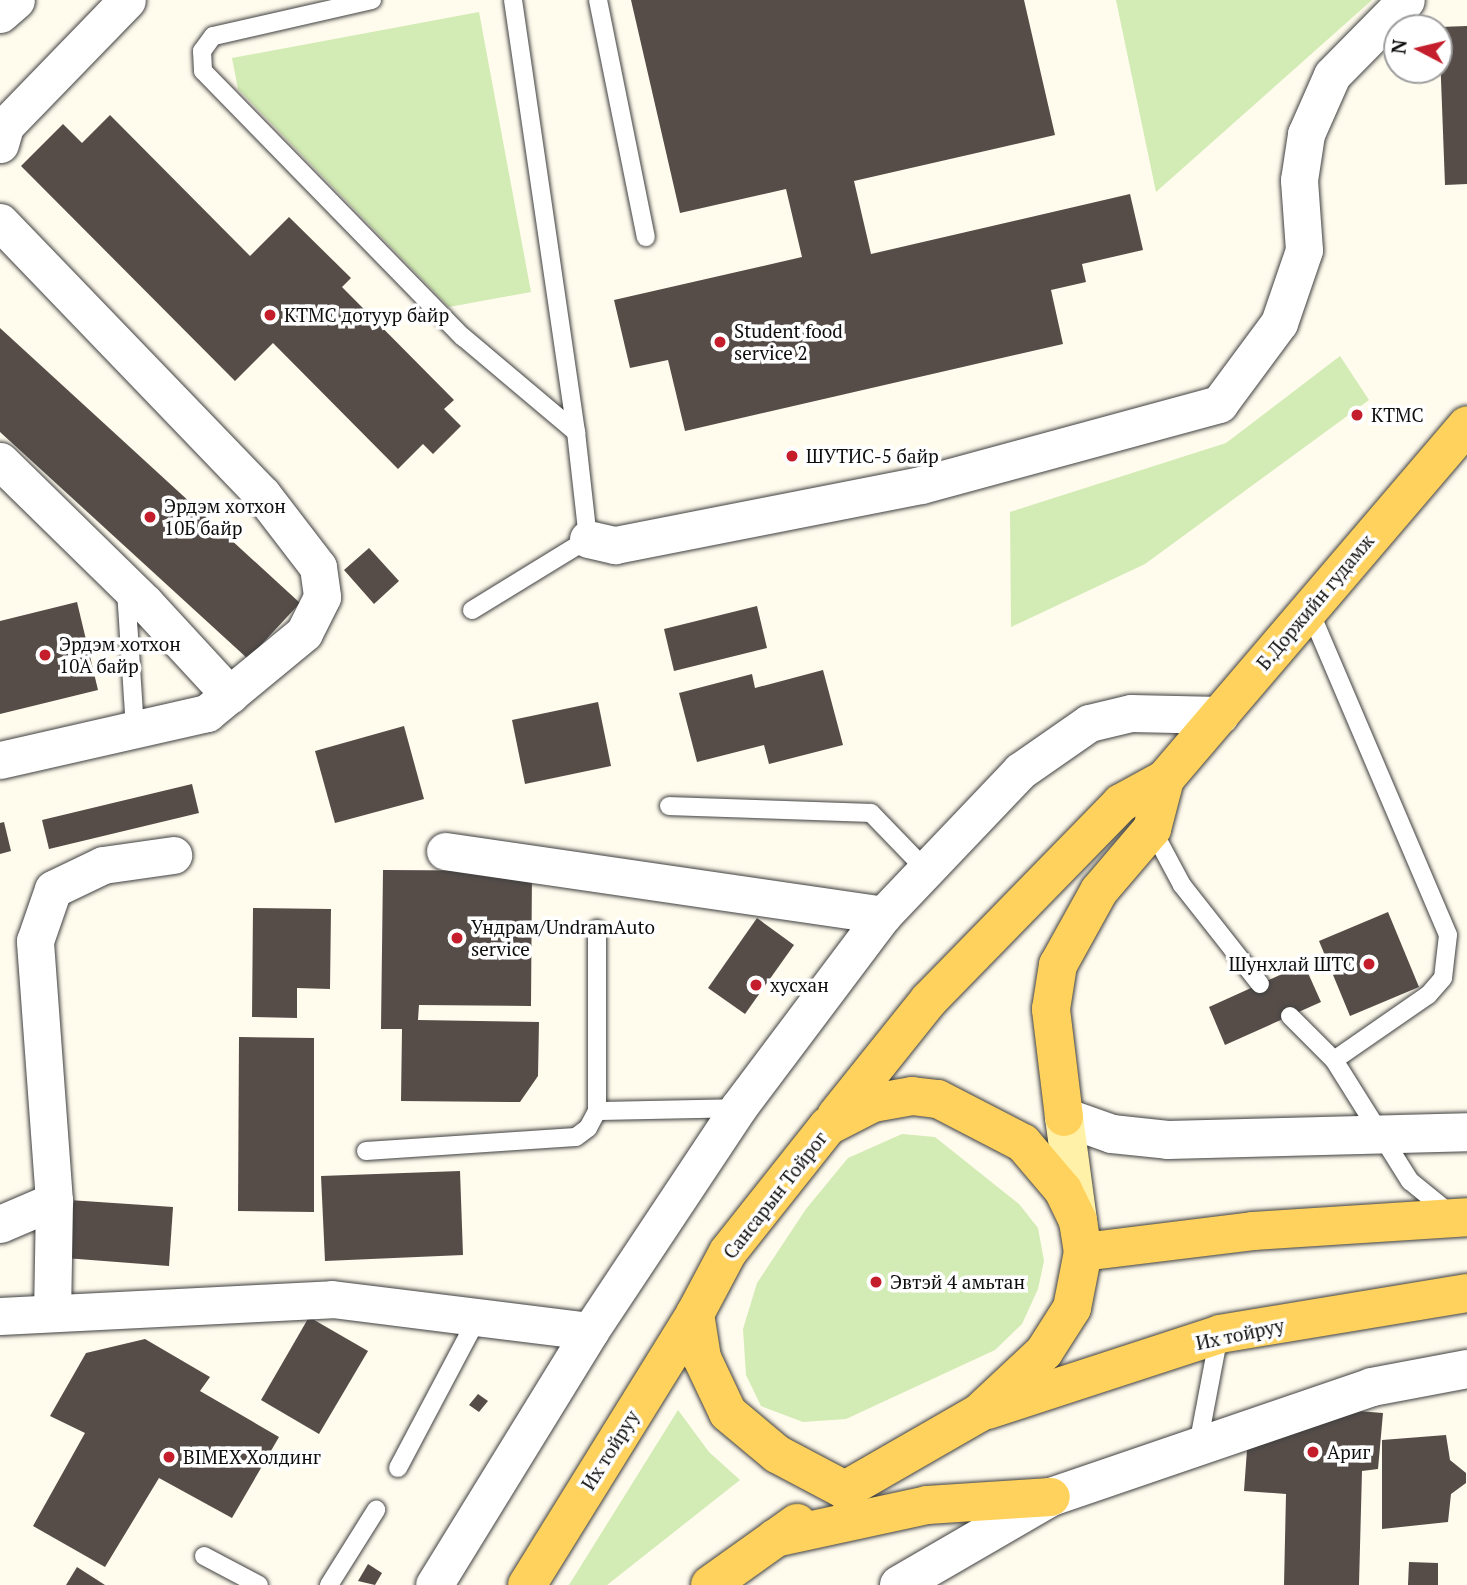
<!DOCTYPE html>
<meta charset="utf-8">
<style>
body{margin:0}
#map{position:relative;width:1467px;height:1585px;overflow:hidden;background:#fffbed;font-family:"PT Serif",serif}
div>[style]{position:absolute}
.green>*{inset:0;background:#d3ebb4}
.building>*{inset:0;background:#564d49}
.roads{filter:drop-shadow(0 0 2px #404040) drop-shadow(0 0 2px #404040)}
.service>*{height:18px;margin:-9px;padding:0 9px;transform-origin:9px;border-radius:9px;background:#fff}
.minor>*{height:37px;margin:-18.5px;padding:0 18.5px;transform-origin:18.5px;border-radius:18.5px;background:#fff}
.tertiary>*{height:38px;margin:-19px;padding:0 19px;transform-origin:19px;border-radius:19px;background:#fff}
.secondary>*{height:38px;margin:-19px;padding:0 19px;transform-origin:19px;border-radius:19px;background:#fff2a8}
.primary>*{height:38px;margin:-19px;padding:0 19px;transform-origin:19px;border-radius:19px;background:#ffd25d}
.dots>*{width:19px;height:19px;translate:-50% -50%;box-sizing:border-box;border:4px solid #fff;border-radius:50%}
span{translate:-50% -50%;white-space:nowrap;text-align:center;line-height:1.15;-webkit-text-stroke:7px #fff;paint-order:stroke}
.poi-label{font-size:19px;color:#0d0d0d}
.left{translate:0 -50%;text-align:left}
.right{translate:-100% -50%;text-align:right}
.street-label{font-size:19px;color:#0d0d0d}
.north{position:absolute;left:1383px;top:14px;width:70px;height:70px;box-sizing:border-box;background:#fff;border:2px solid #9e9e9e;border-radius:50%;rotate:277deg;font-size:19px;font-weight:700;line-height:28px;text-align:center;color:#0d0d0d}
.north::after{content:'';display:block;margin:auto;width:24px;height:32px;background:#c41e2c;clip-path:polygon(50% 0,100% 100%,50% 72%,0 100%)}
</style>
<div id="map">
<div class="green">
<div style="clip-path:polygon(1116px 0,1372px 0,1156px 192px)"></div>
<div style="clip-path:polygon(479px 12px,531px 292px,449px 307px,238px 89px,232px 58px)"></div>
<div style="clip-path:polygon(1340px 356px,1369px 400px,1145px 564px,1011px 627px,1010px 512px,1226px 443px)"></div>
<div style="clip-path:polygon(902px 1134px,935px 1137px,1019px 1204px,1038px 1228px,1044px 1261px,1038px 1289px,1022px 1324px,995px 1350px,846px 1419px,803px 1422px,761px 1406px,746px 1375px,743px 1329px,757px 1283px,806px 1209px,848px 1158px)"></div>
<div style="clip-path:polygon(678px 1410px,709px 1452px,740px 1480px,607px 1585px,569px 1585px)"></div>
</div>
<div class="building">
<div style="clip-path:polygon(631px 0,1024px 0,1055px 135px,854px 181px,871px 254px,1130px 194px,1143px 250px,1082px 264px,1086px 282px,1051px 290px,1063px 344px,685px 431px,668px 360px,630px 368px,614px 300px,802px 257px,786px 189px,680px 213px)"></div>
<div style="clip-path:polygon(1467px 26px,1467px 184px,1445px 185px,1439px 27px)"></div>
<div style="clip-path:polygon(110px 115px,250px 256px,289px 217px,351px 278px,342px 287px,454px 400px,444px 409px,461px 426px,433px 454px,423px 444px,398px 469px,273px 343px,235px 381px,21px 166px,63px 124px,82px 143px)"></div>
<div style="clip-path:polygon(0 328px,300px 603px,248px 659px,0 432px)"></div>
<div style="clip-path:polygon(369px 548px,399px 581px,374px 604px,344px 570px)"></div>
<div style="clip-path:polygon(77px 602px,98px 690px,0 714px,0 621px)"></div>
<div style="clip-path:polygon(757px 606px,767px 648px,674px 671px,664px 629px)"></div>
<div style="clip-path:polygon(823px 670px,843px 745px,769px 764px,764px 745px,697px 762px,679px 693px,752px 674px,755px 688px)"></div>
<div style="clip-path:polygon(598px 702px,611px 766px,525px 784px,512px 720px)"></div>
<div style="clip-path:polygon(404px 726px,424px 799px,335px 823px,315px 751px)"></div>
<div style="clip-path:polygon(192px 784px,199px 813px,49px 849px,42px 820px)"></div>
<div style="clip-path:polygon(4px 822px,11px 851px,0 854px,0 823px)"></div>
<div style="clip-path:polygon(383px 870px,532px 871px,531px 1006px,419px 1005px,418px 1020px,539px 1022px,538px 1076px,520px 1102px,401px 1101px,402px 1029px,381px 1029px)"></div>
<div style="clip-path:polygon(253px 908px,331px 909px,330px 989px,297px 988px,297px 1018px,252px 1017px)"></div>
<div style="clip-path:polygon(1388px 912px,1419px 987px,1350px 1016px,1319px 941px)"></div>
<div style="clip-path:polygon(757px 918px,794px 945px,745px 1014px,708px 988px)"></div>
<div style="clip-path:polygon(1304px 964px,1321px 1002px,1225px 1045px,1209px 1007px)"></div>
<div style="clip-path:polygon(239px 1037px,314px 1038px,314px 1212px,238px 1211px)"></div>
<div style="clip-path:polygon(460px 1171px,463px 1255px,325px 1261px,321px 1176px)"></div>
<div style="clip-path:polygon(69px 1200px,173px 1207px,169px 1266px,65px 1258px)"></div>
<div style="clip-path:polygon(309px 1317px,368px 1351px,319px 1434px,261px 1400px)"></div>
<div style="clip-path:polygon(145px 1339px,210px 1377px,200px 1391px,279px 1437px,232px 1518px,159px 1478px,105px 1567px,33px 1526px,85px 1433px,50px 1416px,86px 1353px)"></div>
<div style="clip-path:polygon(478px 1394px,488px 1401px,479px 1412px,469px 1405px)"></div>
<div style="clip-path:polygon(1345px 1410px,1383px 1413px,1378px 1469px,1362px 1471px,1359px 1585px,1284px 1585px,1286px 1494px,1244px 1491px,1248px 1436px)"></div>
<div style="clip-path:polygon(1446px 1435px,1450px 1460px,1466px 1473px,1466px 1483px,1451px 1494px,1448px 1522px,1382px 1529px,1382px 1440px)"></div>
<div style="clip-path:polygon(1409px 1562px,1438px 1563px,1438px 1585px,1408px 1585px)"></div>
<div style="clip-path:polygon(368px 1564px,382px 1573px,375px 1585px,358px 1581px)"></div>
<div style="clip-path:polygon(77px 1567px,105px 1585px,66px 1585px)"></div>
</div>
<div class="roads">
<div class="service">
<div style="left:372px;top:0;width:163px;rotate:167.2deg"></div>
<div style="left:213px;top:36px;width:19px;rotate:126deg"></div>
<div style="left:202px;top:51px;width:20px;rotate:87deg"></div>
<div style="left:203px;top:71px;width:372px;rotate:45.7deg"></div>
<div style="left:463px;top:337px;width:148px;rotate:40.1deg"></div>
<div style="left:576px;top:432px;width:108px;rotate:83.6deg"></div>
<div style="left:588px;top:539px;width:136px;rotate:148.5deg"></div>
<div style="left:513px;top:0;width:437px;rotate:81.7deg"></div>
<div style="left:598px;top:0;width:242px;rotate:78.6deg"></div>
<div style="left:126px;top:590px;width:139px;rotate:86.3deg"></div>
<div style="left:1309px;top:609px;width:354px;rotate:66.9deg"></div>
<div style="left:1448px;top:935px;width:43px;rotate:96.6deg"></div>
<div style="left:1443px;top:978px;width:23px;rotate:131deg"></div>
<div style="left:1428px;top:995px;width:114px;rotate:145.3deg"></div>
<div style="left:669px;top:806px;width:202px;rotate:2deg"></div>
<div style="left:871px;top:813px;width:79px;rotate:46deg"></div>
<div style="left:1152px;top:829px;width:64px;rotate:61.8deg"></div>
<div style="left:1182px;top:885px;width:126px;rotate:51.8deg"></div>
<div style="left:1290px;top:1016px;width:62px;rotate:45deg"></div>
<div style="left:1334px;top:1060px;width:143px;rotate:57.9deg"></div>
<div style="left:1410px;top:1181px;width:54px;rotate:39deg"></div>
<div style="left:597px;top:1111px;width:140px;rotate:-1.2deg"></div>
<div style="left:366px;top:1151px;width:210px;rotate:-3.8deg"></div>
<div style="left:576px;top:1137px;width:15px;rotate:-37deg"></div>
<div style="left:588px;top:1128px;width:19px;rotate:-62deg"></div>
<div style="left:597px;top:1111px;width:182px;rotate:-90deg"></div>
<div style="left:1198px;top:1445px;width:112px;rotate:-79.2deg"></div>
<div style="left:398px;top:1468px;width:171px;rotate:-62.1deg"></div>
<div style="left:204px;top:1556px;width:62px;rotate:27.8deg"></div>
<div style="left:329px;top:1585px;width:89px;rotate:-57.9deg"></div>
</div>
<div class="minor">
<div style="left:0;top:14px;width:21px;rotate:-41deg"></div>
<div style="left:0;top:144px;width:19px;rotate:-74deg"></div>
<div style="left:5px;top:126px;width:175px;rotate:-45.9deg"></div>
<div style="left:0;top:222px;width:378px;rotate:46.1deg"></div>
<div style="left:262px;top:494px;width:92px;rotate:52.5deg"></div>
<div style="left:318px;top:567px;width:30px;rotate:82deg"></div>
<div style="left:322px;top:597px;width:40px;rotate:116.6deg"></div>
<div style="left:304px;top:633px;width:126px;rotate:140.5deg"></div>
<div style="left:207px;top:713px;width:212px;rotate:167.2deg"></div>
<div style="left:0;top:461px;width:203px;rotate:44.4deg"></div>
<div style="left:145px;top:603px;width:125px;rotate:47.3deg"></div>
<div style="left:588px;top:539px;width:28px;rotate:13deg"></div>
<div style="left:615px;top:545px;width:312px;rotate:-11.1deg"></div>
<div style="left:921px;top:485px;width:309px;rotate:-15.2deg"></div>
<div style="left:1219px;top:404px;width:101px;rotate:-53.5deg"></div>
<div style="left:1279px;top:323px;width:77px;rotate:-71.1deg"></div>
<div style="left:1304px;top:250px;width:70px;rotate:-94.1deg"></div>
<div style="left:1299px;top:180px;width:47px;rotate:-81.3deg"></div>
<div style="left:1306px;top:134px;width:64px;rotate:-66.2deg"></div>
<div style="left:1332px;top:75px;width:105px;rotate:-45.4deg"></div>
<div style="left:445px;top:851px;width:443px;rotate:8.3deg"></div>
<div style="left:54px;top:1201px;width:261px;rotate:-94.2deg"></div>
<div style="left:35px;top:941px;width:55px;rotate:-70.9deg"></div>
<div style="left:53px;top:889px;width:55px;rotate:-25.6deg"></div>
<div style="left:103px;top:865px;width:71px;rotate:-8.1deg"></div>
<div style="left:0;top:1224px;width:59px;rotate:-23.1deg"></div>
<div style="left:54px;top:1201px;width:111px;rotate:91deg"></div>
<div style="left:0;top:1316px;width:332px;rotate:-2.9deg"></div>
<div style="left:332px;top:1299px;width:260px;rotate:7.1deg"></div>
<div style="left:434px;top:1585px;width:298px;rotate:-58.4deg"></div>
<div style="left:590px;top:1331px;width:268px;rotate:-56.4deg"></div>
<div style="left:738px;top:1108px;width:241px;rotate:-53.1deg"></div>
<div style="left:883px;top:915px;width:199px;rotate:-46.4deg"></div>
<div style="left:1020px;top:771px;width:84px;rotate:-34.8deg"></div>
<div style="left:1089px;top:723px;width:43px;rotate:-13.4deg"></div>
<div style="left:1131px;top:713px;width:89px;rotate:1.3deg"></div>
</div>
<div class="tertiary">
<div style="left:1064px;top:1117px;width:51px;rotate:19.5deg"></div>
<div style="left:1112px;top:1134px;width:56px;rotate:6.1deg"></div>
<div style="left:1168px;top:1140px;width:299px;rotate:-1.5deg"></div>
<div style="left:899px;top:1585px;width:176px;rotate:-30.1deg"></div>
<div style="left:1051px;top:1497px;width:339px;rotate:-18.9deg"></div>
<div style="left:1372px;top:1387px;width:97px;rotate:-10.7deg"></div>
</div>
<div class="secondary">
<div style="left:1064px;top:1117px;width:105px;rotate:82.3deg"></div>
</div>
<div class="primary">
<div style="left:836px;top:1116px;width:149px;rotate:-51.3deg"></div>
<div style="left:929px;top:1000px;width:275px;rotate:-45.7deg"></div>
<div style="left:1121px;top:803px;width:50px;rotate:-28.6deg"></div>
<div style="left:1165px;top:779px;width:465px;rotate:-49.5deg"></div>
<div style="left:1064px;top:1117px;width:109px;rotate:-96.9deg"></div>
<div style="left:1051px;top:1009px;width:45px;rotate:-81deg"></div>
<div style="left:1058px;top:965px;width:85px;rotate:-61deg"></div>
<div style="left:1099px;top:891px;width:82px;rotate:-49.5deg"></div>
<div style="left:1152px;top:829px;width:52px;rotate:-75.4deg"></div>
<div style="left:1083px;top:1252px;width:171px;rotate:-7deg"></div>
<div style="left:1253px;top:1231px;width:214px;rotate:-3.7deg"></div>
<div style="left:988px;top:1410px;width:244px;rotate:-18.1deg"></div>
<div style="left:1220px;top:1334px;width:250px;rotate:-9.4deg"></div>
<div style="left:775px;top:1538px;width:156px;rotate:-12.2deg"></div>
<div style="left:927px;top:1505px;width:124px;rotate:-3.7deg"></div>
<div style="left:527px;top:1585px;width:319px;rotate:-58.2deg"></div>
<div style="left:695px;top:1314px;width:70px;rotate:-62deg"></div>
<div style="left:728px;top:1252px;width:161px;rotate:-51.6deg"></div>
<div style="left:828px;top:1126px;width:51px;rotate:-27.1deg"></div>
<div style="left:873px;top:1103px;width:40px;rotate:-10deg"></div>
<div style="left:912px;top:1096px;width:26px;rotate:7deg"></div>
<div style="left:938px;top:1099px;width:96px;rotate:27.4deg"></div>
<div style="left:1023px;top:1143px;width:62px;rotate:49.6deg"></div>
<div style="left:1063px;top:1190px;width:34px;rotate:64deg"></div>
<div style="left:1078px;top:1221px;width:31px;rotate:81deg"></div>
<div style="left:1083px;top:1252px;width:57px;rotate:101.1deg"></div>
<div style="left:1072px;top:1308px;width:52px;rotate:122.5deg"></div>
<div style="left:1044px;top:1352px;width:89px;rotate:136.8deg"></div>
<div style="left:979px;top:1413px;width:155px;rotate:150.1deg"></div>
<div style="left:845px;top:1490px;width:77px;rotate:-152.1deg"></div>
<div style="left:777px;top:1454px;width:64px;rotate:-140.1deg"></div>
<div style="left:728px;top:1413px;width:61px;rotate:-115.3deg"></div>
<div style="left:702px;top:1358px;width:45px;rotate:-99deg"></div>
<div style="left:710px;top:1585px;width:107px;rotate:-35.5deg"></div>
</div>
</div>
<div class="dots">
<div style="left:270px;top:315px;background:#c41e2c"></div>
<div style="left:720px;top:342px;background:#c41e2c"></div>
<div style="left:1357px;top:415px;background:#c41e2c"></div>
<div style="left:792px;top:456px;background:#c41e2c"></div>
<div style="left:150px;top:517px;background:#c41e2c"></div>
<div style="left:45px;top:655px;background:#c41e2c"></div>
<div style="left:457px;top:938px;background:#c41e2c"></div>
<div style="left:1369px;top:964px;background:#c41e2c"></div>
<div style="left:756px;top:985px;background:#c41e2c"></div>
<div style="left:876px;top:1282px;background:#c41e2c"></div>
<div style="left:1313px;top:1452px;background:#c41e2c"></div>
<div style="left:169px;top:1457px;background:#c41e2c"></div>
</div>
<div class="poi-label">
<span class="left" style="left:284px;top:315px">KTMC дотуур байр</span>
<span class="left" style="left:734px;top:342px">Student food<br>service 2</span>
<span class="left" style="left:1371px;top:415px">КТМС</span>
<span class="left" style="left:806px;top:456px">ШУТИС-5 байр</span>
<span class="left" style="left:164px;top:517px">Эрдэм хотхон<br>10Б байр</span>
<span class="left" style="left:59px;top:655px">Эрдэм хотхон<br>10А байр</span>
<span class="left" style="left:471px;top:938px">Ундрам/UndramAuto<br>service</span>
<span class="right" style="left:1355px;top:964px">Шунхлай ШТС</span>
<span class="left" style="left:770px;top:985px">хусхан</span>
<span class="left" style="left:890px;top:1282px">Эвтэй 4 амьтан</span>
<span class="left" style="left:1327px;top:1452px">Ариг</span>
<span class="left" style="left:183px;top:1457px">BIMEX Холдинг</span>
</div>
<div class="street-label">
<span style="left:1315px;top:602px;rotate:-50deg">Б.Доржийн гудамж</span>
<span style="left:775px;top:1195px;rotate:-52deg">Сансарын Тойрог</span>
<span style="left:1240px;top:1334px;rotate:-12deg">Их тойруу</span>
<span style="left:610px;top:1450px;rotate:-58deg">Их тойруу</span>
</div>
<div class="north">N</div>
</div>
